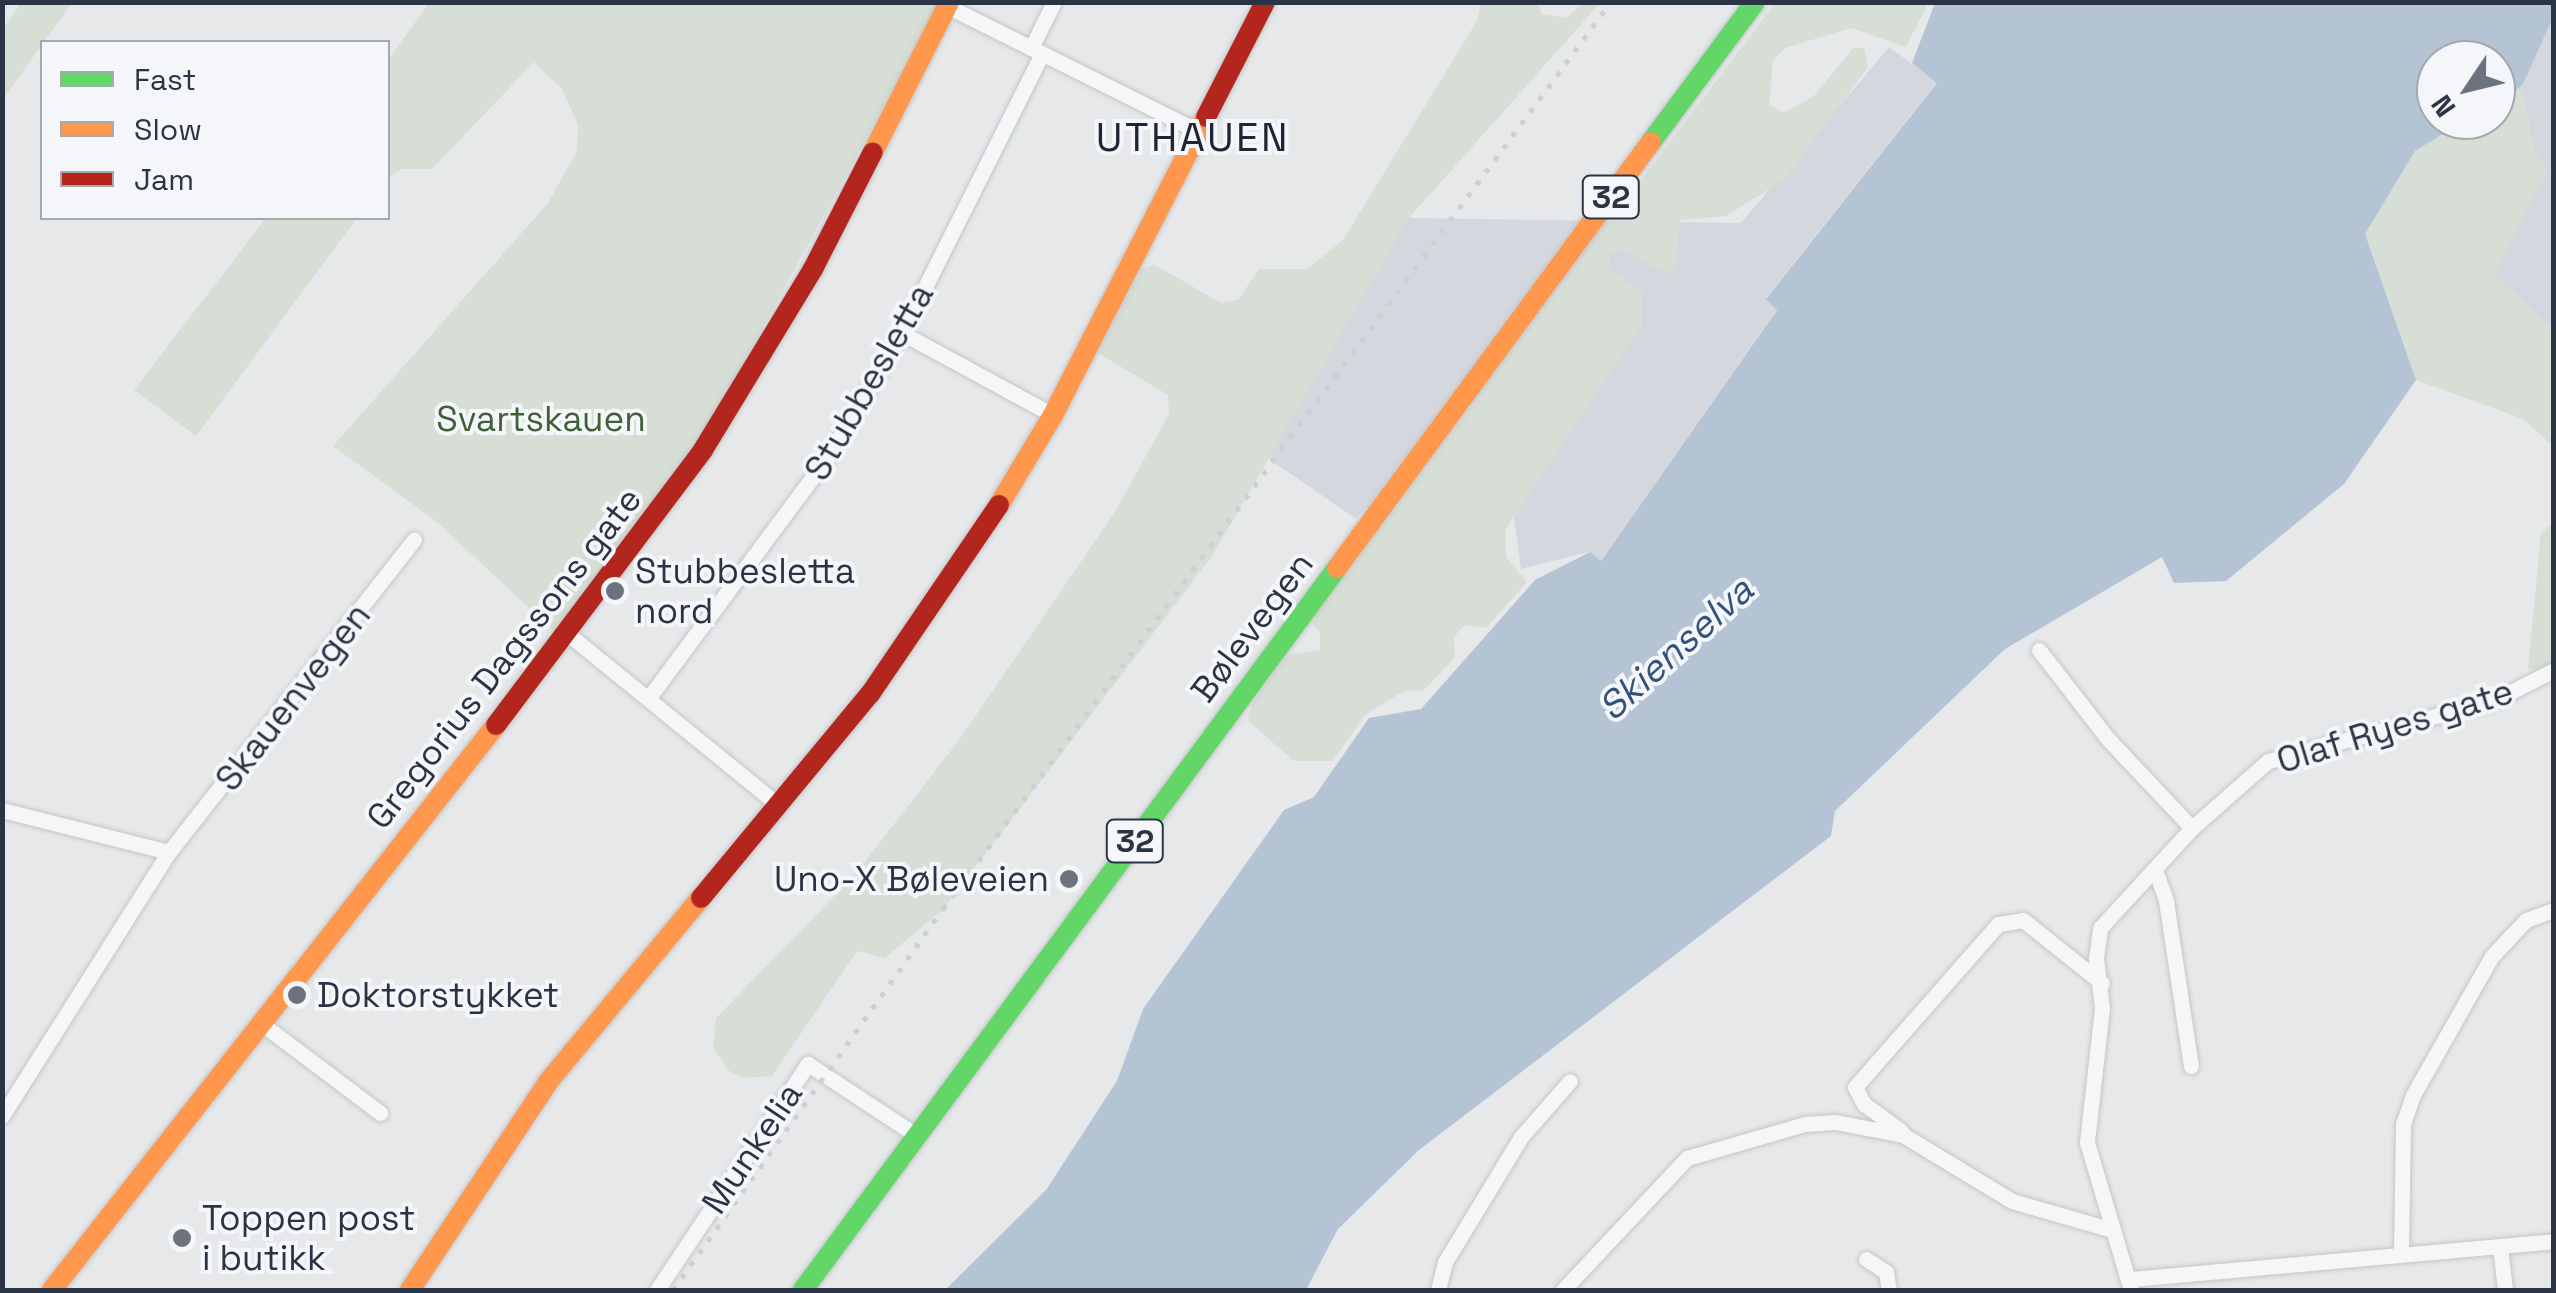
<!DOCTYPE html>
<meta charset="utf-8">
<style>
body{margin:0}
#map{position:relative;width:2556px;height:1293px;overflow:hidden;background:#e6e8ea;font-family:"Space Grotesk",sans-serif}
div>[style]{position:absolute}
.built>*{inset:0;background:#d4d7dd}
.green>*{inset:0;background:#d6ded6}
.water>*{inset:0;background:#b4c4d5}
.roads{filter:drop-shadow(0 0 2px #c4c6c8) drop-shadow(0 0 2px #c4c6c8)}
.street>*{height:15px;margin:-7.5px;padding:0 7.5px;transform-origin:7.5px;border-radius:7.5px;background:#f5f6f7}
.fast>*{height:20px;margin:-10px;padding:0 10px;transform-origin:10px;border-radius:10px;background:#63d668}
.slow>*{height:20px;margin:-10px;padding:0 10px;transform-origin:10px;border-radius:10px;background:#ff974d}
.jam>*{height:20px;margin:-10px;padding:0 10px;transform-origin:10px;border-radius:10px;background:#b3261e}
.rail>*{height:5px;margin-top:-2.5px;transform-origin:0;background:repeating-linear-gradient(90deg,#cecfd2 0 5px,transparent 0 15px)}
.dots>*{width:28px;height:28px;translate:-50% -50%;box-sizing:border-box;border:5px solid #f4f6f9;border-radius:50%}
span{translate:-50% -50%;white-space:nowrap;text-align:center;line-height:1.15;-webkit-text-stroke:8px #f4f6f9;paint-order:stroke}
.shield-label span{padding:2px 8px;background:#f4f6f9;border:2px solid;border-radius:8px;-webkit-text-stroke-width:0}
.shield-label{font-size:32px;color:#2b3445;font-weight:700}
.street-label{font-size:35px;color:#2b3445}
.park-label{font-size:35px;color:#3f6138}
.poi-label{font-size:35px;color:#2b3445}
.left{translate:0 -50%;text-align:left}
.right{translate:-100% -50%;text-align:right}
.water-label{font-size:38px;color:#34527a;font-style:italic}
.quarter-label{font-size:40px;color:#1d2536;letter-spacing:2.5px}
.frame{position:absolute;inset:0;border:5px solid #2b3445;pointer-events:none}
.legend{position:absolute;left:40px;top:40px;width:350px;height:180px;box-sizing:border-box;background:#f4f6f9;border:2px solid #a4a8b1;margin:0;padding:12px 18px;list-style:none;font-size:30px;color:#2b3445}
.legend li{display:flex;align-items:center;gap:20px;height:50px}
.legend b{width:50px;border:2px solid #a4a8b1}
.north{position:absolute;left:2416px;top:40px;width:100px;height:100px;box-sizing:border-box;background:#f4f6f9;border:2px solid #a4a8b1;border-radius:50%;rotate:235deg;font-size:28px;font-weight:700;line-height:40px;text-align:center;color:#2b3445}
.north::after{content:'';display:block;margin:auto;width:35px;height:45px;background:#6c737f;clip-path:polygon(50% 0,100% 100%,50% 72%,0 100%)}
</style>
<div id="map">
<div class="built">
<div style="clip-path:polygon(2553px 15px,2553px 331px,2494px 274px,2547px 171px,2534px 152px,2522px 86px)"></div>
<div style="clip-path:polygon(1889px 47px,1937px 82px,1766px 298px,1777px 309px,1600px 562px,1589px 552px,1521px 569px,1513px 512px,1436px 448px,1355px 518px,1266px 457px,1409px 218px,1741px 223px)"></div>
</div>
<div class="green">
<div style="clip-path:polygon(21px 3px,72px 3px,3px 99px,3px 29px)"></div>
<div style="clip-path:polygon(429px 3px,940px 3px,698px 446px,558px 635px,437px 522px,333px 446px,548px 203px,577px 151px,578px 125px,562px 89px,534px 62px,432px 169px,402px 169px,388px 178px,388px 60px)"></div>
<div style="clip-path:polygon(1481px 3px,1537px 3px,1542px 14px,1566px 18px,1583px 3px,1600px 3px,1409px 218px,1212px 556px,944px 908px,885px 958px,857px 951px,772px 1076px,743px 1078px,729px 1071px,713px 1047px,716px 1018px,853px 877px,959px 740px,1115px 512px,1169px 414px,1168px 395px,1098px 353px,1141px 269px,1155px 265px,1221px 303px,1238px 300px,1259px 269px,1307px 269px,1343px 240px,1477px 21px)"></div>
<div style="clip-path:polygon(1775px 3px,1928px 3px,1906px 47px,1851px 28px,1785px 48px,1773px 60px,1769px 105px,1784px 113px,1814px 96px,1853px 48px,1864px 48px,1868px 67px,1785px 179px,1726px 216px,1680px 220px,1675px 270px,1667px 274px,1622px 249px,1610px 255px,1611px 270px,1642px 291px,1642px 325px,1505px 530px,1506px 557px,1527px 582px,1486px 628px,1464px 625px,1454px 637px,1455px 657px,1424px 690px,1404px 691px,1365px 715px,1333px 761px,1294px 761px,1247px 720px,1253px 702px,1287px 655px,1320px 650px,1320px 632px,1309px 619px)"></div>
<div style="clip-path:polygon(2522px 86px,2534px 152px,2547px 171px,2494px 274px,2553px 331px,2553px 446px,2523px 419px,2416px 380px,2365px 234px,2415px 151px,2466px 120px,2496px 120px,2496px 102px)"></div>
<div style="clip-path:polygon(266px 218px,357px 218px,196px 436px,134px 390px)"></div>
<div style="clip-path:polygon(2553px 523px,2553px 675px,2528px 668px,2541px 533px)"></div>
</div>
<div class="water">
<div style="clip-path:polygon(1935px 3px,2553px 2px,2554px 15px,2522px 86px,2496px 102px,2496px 60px,2436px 60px,2436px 120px,2466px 120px,2415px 151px,2365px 234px,2416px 380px,2344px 484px,2226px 581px,2174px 583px,2162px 557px,2005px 649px,1835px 811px,1831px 836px,1419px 1150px,1338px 1229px,1306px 1290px,945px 1290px,1046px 1190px,1117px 1081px,1143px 1009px,1284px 810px,1314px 797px,1369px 718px,1421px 709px,1535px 580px,1590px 552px,1601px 561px,1777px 310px,1766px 299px,1937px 83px,1912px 63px)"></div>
</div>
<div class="roads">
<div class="street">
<div style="left:947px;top:6px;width:283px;rotate:26.5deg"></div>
<div style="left:1031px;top:48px;width:51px;rotate:-63.4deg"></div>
<div style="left:902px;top:333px;width:172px;rotate:28.5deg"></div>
<div style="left:568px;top:634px;width:269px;rotate:39.1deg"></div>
<div style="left:2039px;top:650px;width:113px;rotate:52.2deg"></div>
<div style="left:2108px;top:739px;width:122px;rotate:46.7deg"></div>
<div style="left:650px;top:696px;width:299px;rotate:-53.4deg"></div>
<div style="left:828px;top:456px;width:144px;rotate:-59deg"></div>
<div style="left:902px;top:333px;width:312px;rotate:-63.4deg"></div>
<div style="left:2px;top:810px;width:172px;rotate:14.1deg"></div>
<div style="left:2155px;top:870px;width:33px;rotate:70deg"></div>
<div style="left:2166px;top:901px;width:167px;rotate:81.4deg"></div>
<div style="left:262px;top:1024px;width:148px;rotate:37deg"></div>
<div style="left:2px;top:1116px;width:312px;rotate:-57.7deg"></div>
<div style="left:169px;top:852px;width:397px;rotate:-51.9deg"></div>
<div style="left:1901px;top:1131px;width:46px;rotate:-143.9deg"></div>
<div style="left:1864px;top:1104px;width:19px;rotate:-118deg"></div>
<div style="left:1855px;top:1087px;width:217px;rotate:-48.7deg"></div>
<div style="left:1998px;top:924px;width:25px;rotate:-9deg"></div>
<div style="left:2023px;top:920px;width:101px;rotate:38.6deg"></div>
<div style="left:2500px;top:1246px;width:44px;rotate:83.5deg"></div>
<div style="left:2401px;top:1253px;width:129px;rotate:-89.1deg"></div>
<div style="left:2403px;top:1124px;width:31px;rotate:-71deg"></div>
<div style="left:2413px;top:1095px;width:160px;rotate:-60.4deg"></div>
<div style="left:2492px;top:956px;width:50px;rotate:-46.6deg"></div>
<div style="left:2526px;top:920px;width:30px;rotate:-20deg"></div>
<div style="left:1866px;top:1259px;width:24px;rotate:33deg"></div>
<div style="left:1886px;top:1272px;width:18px;rotate:81deg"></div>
<div style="left:2130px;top:1279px;width:426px;rotate:-5.1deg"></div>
<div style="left:657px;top:1290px;width:272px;rotate:-56.3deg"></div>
<div style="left:808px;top:1064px;width:131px;rotate:33.4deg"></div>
<div style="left:1438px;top:1290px;width:29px;rotate:-76deg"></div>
<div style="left:1445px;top:1262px;width:146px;rotate:-58.7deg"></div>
<div style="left:1521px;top:1137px;width:74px;rotate:-48.8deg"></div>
<div style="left:1563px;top:1290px;width:181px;rotate:-46.8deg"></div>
<div style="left:1687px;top:1158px;width:123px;rotate:-16.1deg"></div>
<div style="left:1805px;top:1124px;width:30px;rotate:-4deg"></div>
<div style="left:1835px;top:1122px;width:69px;rotate:10.8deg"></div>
<div style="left:1903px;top:1135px;width:127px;rotate:31.2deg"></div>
<div style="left:2012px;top:1201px;width:101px;rotate:16.1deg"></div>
<div style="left:2131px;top:1290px;width:154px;rotate:-106.6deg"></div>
<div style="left:2087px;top:1142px;width:135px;rotate:-83.6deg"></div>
<div style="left:2102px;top:1008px;width:50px;rotate:-96.8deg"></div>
<div style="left:2096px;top:958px;width:30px;rotate:-82deg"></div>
<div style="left:2100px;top:928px;width:136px;rotate:-47.4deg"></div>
<div style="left:2192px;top:828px;width:101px;rotate:-41.4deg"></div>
<div style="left:2268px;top:761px;width:235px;rotate:-15deg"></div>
<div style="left:2495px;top:700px;width:66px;rotate:-27deg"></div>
</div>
<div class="fast">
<div style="left:1651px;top:142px;width:174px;rotate:-53.4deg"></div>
<div style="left:803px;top:1290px;width:898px;rotate:-53.51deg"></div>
</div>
<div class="slow">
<div style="left:873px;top:152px;width:168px;rotate:-63.1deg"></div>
<div style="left:999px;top:505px;width:105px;rotate:-59deg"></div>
<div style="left:1053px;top:415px;width:335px;rotate:-62.8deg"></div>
<div style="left:1337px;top:568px;width:529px;rotate:-53.61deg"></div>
<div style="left:52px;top:1290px;width:719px;rotate:-51.84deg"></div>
<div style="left:410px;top:1290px;width:250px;rotate:-56.4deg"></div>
<div style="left:548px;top:1082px;width:239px;rotate:-50.3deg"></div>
</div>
<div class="jam">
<div style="left:1206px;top:117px;width:129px;rotate:-62.8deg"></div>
<div style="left:496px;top:725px;width:344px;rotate:-53deg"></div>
<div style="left:703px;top:450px;width:212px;rotate:-58.7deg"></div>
<div style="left:813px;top:269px;width:131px;rotate:-62.9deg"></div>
<div style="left:701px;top:898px;width:265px;rotate:-50.4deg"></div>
<div style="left:870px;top:694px;width:229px;rotate:-55.7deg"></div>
</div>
</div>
<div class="rail">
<div style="left:673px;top:1290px;width:467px;rotate:-54.7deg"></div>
<div style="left:943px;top:909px;width:1126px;rotate:-53.63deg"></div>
</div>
<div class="dots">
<div style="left:615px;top:591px;background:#6c737f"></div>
<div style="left:1069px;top:879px;background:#6c737f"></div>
<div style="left:297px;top:995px;background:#6c737f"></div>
<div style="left:182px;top:1238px;background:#6c737f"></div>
</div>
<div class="shield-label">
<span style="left:1611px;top:197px">32</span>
<span style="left:1135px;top:841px">32</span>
</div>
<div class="street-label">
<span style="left:869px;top:382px;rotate:-60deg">Stubbesletta</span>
<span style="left:1252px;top:627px;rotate:-53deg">Bølevegen</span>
<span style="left:504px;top:658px;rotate:-52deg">Gregorius Dagssons gate</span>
<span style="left:293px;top:697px;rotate:-52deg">Skauenvegen</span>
<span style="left:2395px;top:726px;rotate:-17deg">Olaf Ryes gate</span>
<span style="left:752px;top:1148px;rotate:-56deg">Munkelia</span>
</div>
<div class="park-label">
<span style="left:541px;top:419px">Svartskauen</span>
</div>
<div class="poi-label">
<span class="left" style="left:635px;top:591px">Stubbesletta<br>nord</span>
<span class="right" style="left:1049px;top:879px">Uno-X Bøleveien</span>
<span class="left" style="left:317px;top:995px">Doktorstykket</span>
<span class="left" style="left:202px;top:1238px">Toppen post<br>i butikk</span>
</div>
<div class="water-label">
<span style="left:1676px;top:649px;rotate:-42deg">Skienselva</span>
</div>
<div class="quarter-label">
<span style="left:1193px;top:138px">UTHAUEN</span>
</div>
<div class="frame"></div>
<ul class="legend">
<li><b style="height:12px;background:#63d668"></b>Fast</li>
<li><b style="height:12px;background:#ff974d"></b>Slow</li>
<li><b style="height:12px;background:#b3261e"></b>Jam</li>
</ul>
<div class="north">N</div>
</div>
